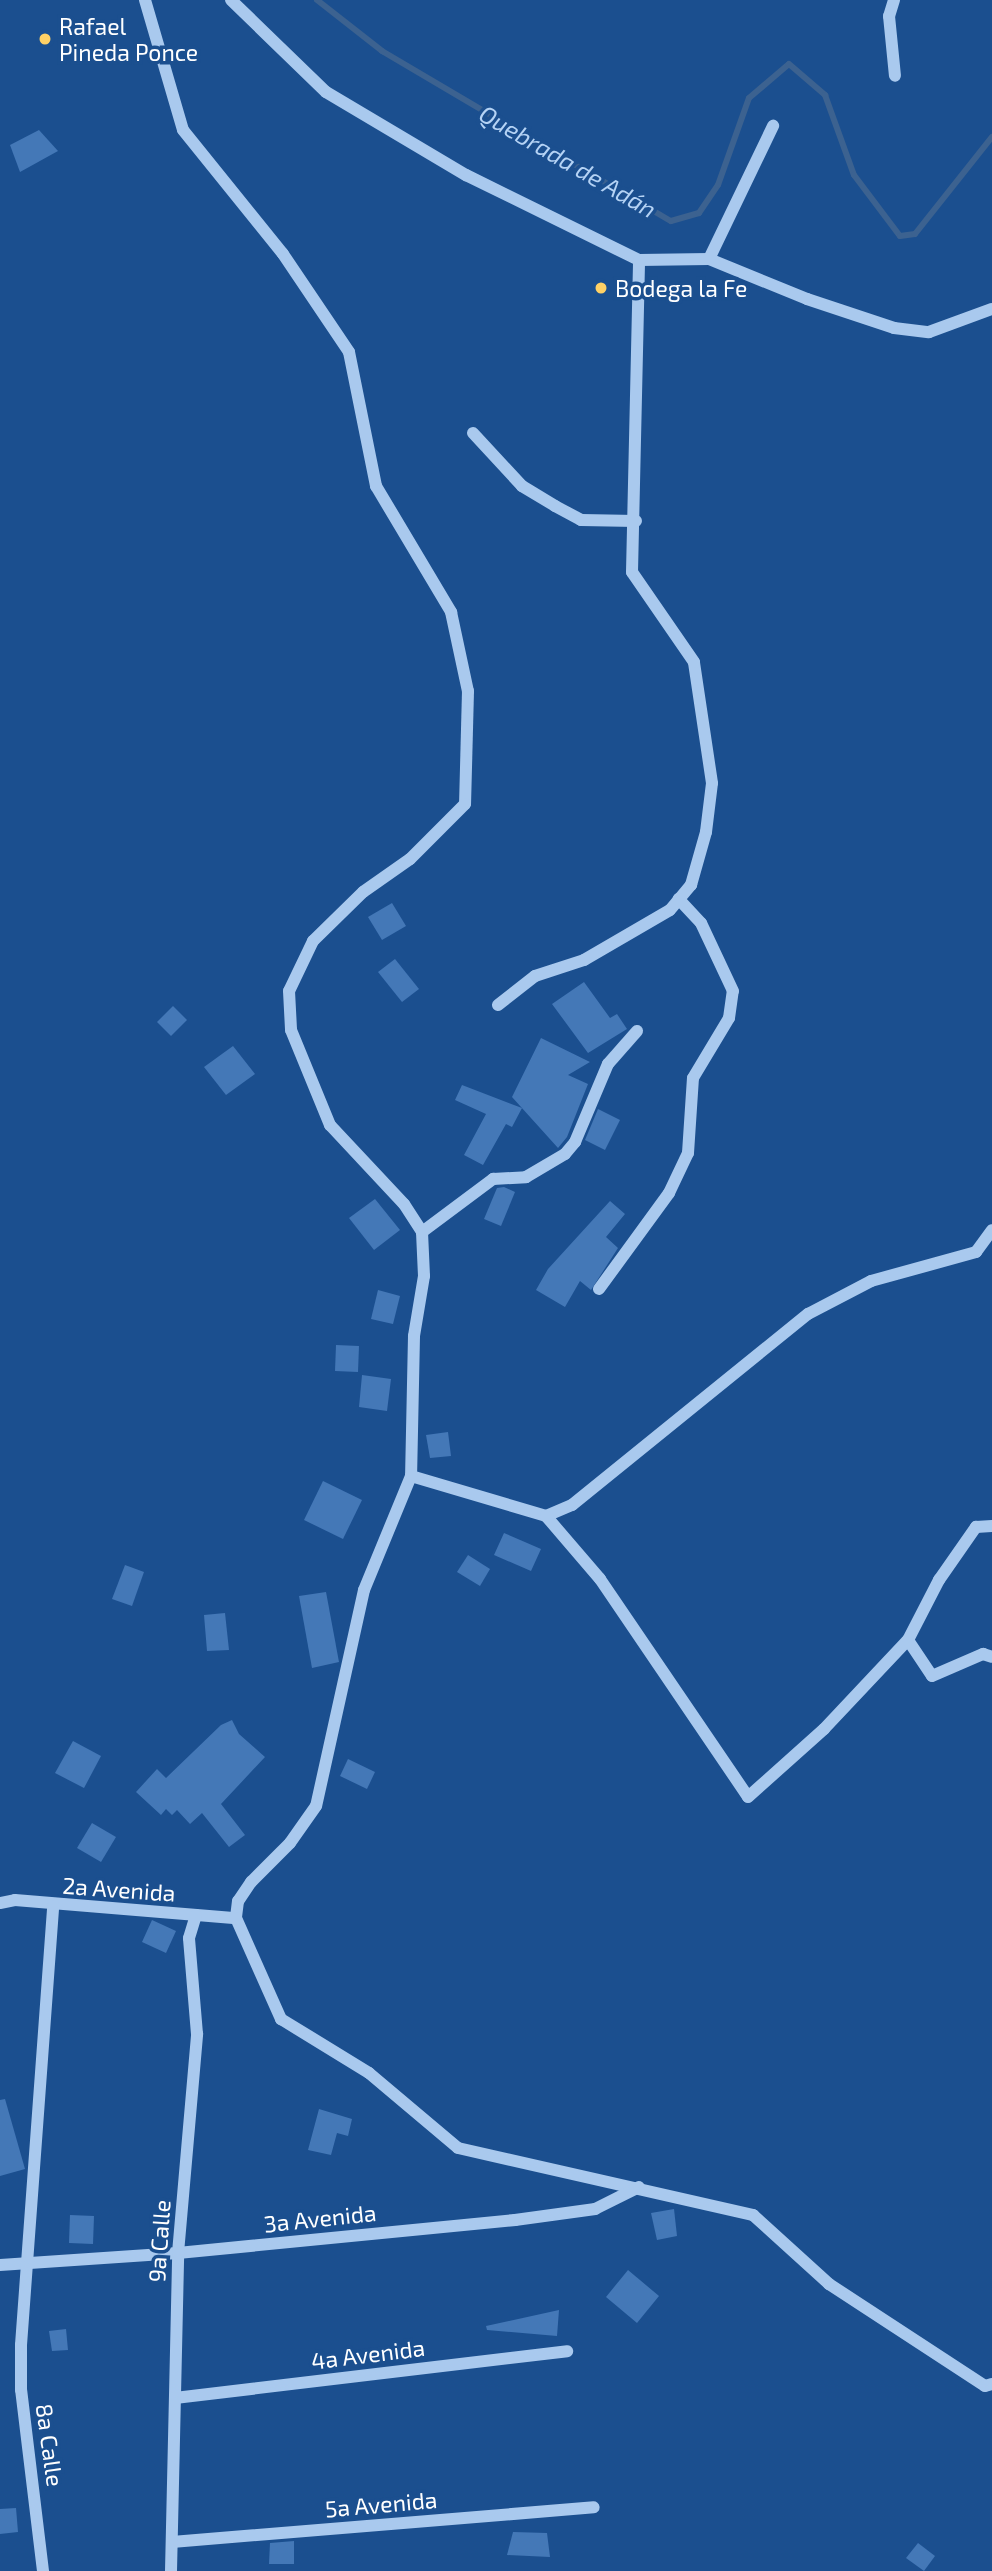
<!DOCTYPE html>
<meta charset="utf-8">
<style>
body{margin:0}
#map{position:relative;width:992px;height:2571px;overflow:hidden;background:#1b4f8f;font-family:"Exo 2",sans-serif}
div>[style]{position:absolute}
.stream>*{height:6px;margin:-3px;padding:0 3px;transform-origin:3px;border-radius:3px;background:#3c6290}
.building>*{inset:0;background:#4478b7}
.minor>*{height:12px;margin:-6px;padding:0 6px;transform-origin:6px;border-radius:6px;background:#a9c9ee}
.dots>*{width:19px;height:19px;translate:-50% -50%;box-sizing:border-box;border:4px solid #1b4f8f;border-radius:50%}
span{translate:-50% -50%;white-space:nowrap;text-align:center;line-height:1.15;-webkit-text-stroke:7px #1b4f8f;paint-order:stroke}
.poi-label{font-size:23px;color:#fff}
.left{translate:0 -50%;text-align:left}
.street-label{font-size:23px;color:#fff}
.water-label{font-size:24px;color:#b5d3f5;font-style:italic}
</style>
<div id="map">
<div class="stream">
<div style="left:317px;top:0;width:83px;rotate:38.1deg"></div>
<div style="left:382px;top:51px;width:335px;rotate:30.5deg"></div>
<div style="left:671px;top:221px;width:29px;rotate:-16deg"></div>
<div style="left:699px;top:213px;width:34px;rotate:-56deg"></div>
<div style="left:718px;top:185px;width:92px;rotate:-70.4deg"></div>
<div style="left:749px;top:98px;width:52px;rotate:-40.4deg"></div>
<div style="left:789px;top:64px;width:48px;rotate:40.7deg"></div>
<div style="left:825px;top:95px;width:85px;rotate:70.1deg"></div>
<div style="left:854px;top:175px;width:76px;rotate:53deg"></div>
<div style="left:900px;top:236px;width:15px;rotate:-8deg"></div>
<div style="left:915px;top:234px;width:124px;rotate:-51.6deg"></div>
</div>
<div class="building">
<div style="clip-path:polygon(39px 130px,58px 151px,20px 172px,10px 145px)"></div>
<div style="clip-path:polygon(392px 903px,406px 926px,382px 940px,368px 917px)"></div>
<div style="clip-path:polygon(395px 959px,419px 989px,402px 1002px,378px 972px)"></div>
<div style="clip-path:polygon(584px 982px,610px 1018px,617px 1014px,627px 1029px,588px 1053px,552px 1004px)"></div>
<div style="clip-path:polygon(173px 1006px,187px 1020px,171px 1036px,157px 1022px)"></div>
<div style="clip-path:polygon(541px 1038px,590px 1062px,568px 1075px,588px 1084px,567px 1137px,558px 1148px,512px 1097px)"></div>
<div style="clip-path:polygon(233px 1046px,255px 1074px,226px 1095px,204px 1067px)"></div>
<div style="clip-path:polygon(462px 1085px,522px 1108px,512px 1127px,506px 1124px,483px 1165px,464px 1155px,486px 1114px,455px 1100px)"></div>
<div style="clip-path:polygon(598px 1109px,620px 1120px,605px 1150px,585px 1140px)"></div>
<div style="clip-path:polygon(504px 1187px,515px 1192px,501px 1226px,484px 1219px,497px 1188px)"></div>
<div style="clip-path:polygon(375px 1199px,400px 1230px,374px 1250px,349px 1218px)"></div>
<div style="clip-path:polygon(610px 1201px,625px 1214px,606px 1237px,618px 1248px,591px 1290px,580px 1281px,565px 1307px,536px 1290px,548px 1269px)"></div>
<div style="clip-path:polygon(378px 1290px,400px 1296px,393px 1324px,371px 1319px)"></div>
<div style="clip-path:polygon(336px 1345px,359px 1346px,358px 1372px,335px 1371px)"></div>
<div style="clip-path:polygon(362px 1375px,391px 1379px,387px 1411px,359px 1407px)"></div>
<div style="clip-path:polygon(448px 1432px,451px 1456px,430px 1458px,426px 1435px)"></div>
<div style="clip-path:polygon(323px 1481px,362px 1500px,343px 1539px,304px 1520px)"></div>
<div style="clip-path:polygon(504px 1533px,541px 1549px,531px 1571px,494px 1555px)"></div>
<div style="clip-path:polygon(468px 1555px,490px 1569px,480px 1586px,457px 1572px)"></div>
<div style="clip-path:polygon(125px 1565px,144px 1572px,132px 1606px,112px 1599px)"></div>
<div style="clip-path:polygon(326px 1592px,339px 1662px,312px 1668px,299px 1596px)"></div>
<div style="clip-path:polygon(225px 1613px,229px 1650px,207px 1651px,204px 1615px)"></div>
<div style="clip-path:polygon(232px 1720px,239px 1734px,265px 1757px,221px 1804px,245px 1835px,229px 1847px,202px 1813px,190px 1824px,177px 1810px,172px 1815px,166px 1809px,161px 1815px,136px 1792px,157px 1769px,166px 1778px,221px 1725px)"></div>
<div style="clip-path:polygon(73px 1741px,101px 1756px,84px 1788px,55px 1773px)"></div>
<div style="clip-path:polygon(348px 1759px,375px 1772px,367px 1789px,340px 1776px)"></div>
<div style="clip-path:polygon(92px 1823px,116px 1837px,101px 1862px,77px 1848px)"></div>
<div style="clip-path:polygon(152px 1920px,176px 1931px,166px 1953px,142px 1942px)"></div>
<div style="clip-path:polygon(5px 2099px,25px 2169px,0 2176px,0 2100px)"></div>
<div style="clip-path:polygon(319px 2109px,352px 2119px,348px 2136px,337px 2133px,331px 2155px,308px 2150px)"></div>
<div style="clip-path:polygon(674px 2209px,677px 2236px,657px 2240px,651px 2213px)"></div>
<div style="clip-path:polygon(70px 2215px,94px 2216px,93px 2244px,69px 2243px)"></div>
<div style="clip-path:polygon(628px 2270px,659px 2296px,637px 2323px,606px 2297px)"></div>
<div style="clip-path:polygon(559px 2310px,557px 2336px,487px 2330px,486px 2326px)"></div>
<div style="clip-path:polygon(66px 2329px,68px 2350px,52px 2351px,49px 2331px)"></div>
<div style="clip-path:polygon(16px 2508px,18px 2532px,0 2534px,0 2509px)"></div>
<div style="clip-path:polygon(513px 2532px,547px 2533px,550px 2557px,507px 2555px)"></div>
<div style="clip-path:polygon(294px 2541px,294px 2564px,269px 2564px,270px 2543px)"></div>
<div style="clip-path:polygon(918px 2543px,935px 2556px,924px 2571px,906px 2558px)"></div>
</div>
<div class="minor">
<div style="left:145px;top:0;width:135px;rotate:73.7deg"></div>
<div style="left:183px;top:130px;width:159px;rotate:51.1deg"></div>
<div style="left:283px;top:254px;width:118px;rotate:56deg"></div>
<div style="left:349px;top:352px;width:137px;rotate:78.6deg"></div>
<div style="left:376px;top:486px;width:147px;rotate:59.2deg"></div>
<div style="left:451px;top:612px;width:81px;rotate:77.9deg"></div>
<div style="left:468px;top:691px;width:113px;rotate:91.5deg"></div>
<div style="left:465px;top:804px;width:78px;rotate:135deg"></div>
<div style="left:410px;top:859px;width:57px;rotate:144.9deg"></div>
<div style="left:363px;top:892px;width:70px;rotate:135.6deg"></div>
<div style="left:313px;top:941px;width:55px;rotate:115.6deg"></div>
<div style="left:289px;top:991px;width:39px;rotate:87deg"></div>
<div style="left:291px;top:1030px;width:103px;rotate:67.7deg"></div>
<div style="left:330px;top:1125px;width:108px;rotate:46.9deg"></div>
<div style="left:404px;top:1204px;width:33px;rotate:57deg"></div>
<div style="left:422px;top:1232px;width:44px;rotate:87.4deg"></div>
<div style="left:424px;top:1276px;width:61px;rotate:99.5deg"></div>
<div style="left:414px;top:1336px;width:140px;rotate:91.2deg"></div>
<div style="left:411px;top:1476px;width:123px;rotate:112.4deg"></div>
<div style="left:364px;top:1590px;width:221px;rotate:102.5deg"></div>
<div style="left:316px;top:1806px;width:45px;rotate:125.1deg"></div>
<div style="left:290px;top:1843px;width:55px;rotate:135deg"></div>
<div style="left:251px;top:1882px;width:23px;rotate:124deg"></div>
<div style="left:238px;top:1901px;width:17px;rotate:97deg"></div>
<div style="left:236px;top:1918px;width:111px;rotate:66deg"></div>
<div style="left:281px;top:2019px;width:103px;rotate:31.5deg"></div>
<div style="left:369px;top:2073px;width:116px;rotate:40.1deg"></div>
<div style="left:458px;top:2148px;width:303px;rotate:12.8deg"></div>
<div style="left:753px;top:2215px;width:103px;rotate:42.2deg"></div>
<div style="left:829px;top:2284px;width:186px;rotate:33.2deg"></div>
<div style="left:985px;top:2386px;width:7px;rotate:-16deg"></div>
<div style="left:231px;top:0;width:132px;rotate:44.1deg"></div>
<div style="left:326px;top:92px;width:163px;rotate:30.7deg"></div>
<div style="left:466px;top:175px;width:193px;rotate:26.2deg"></div>
<div style="left:639px;top:260px;width:70px;rotate:-0.8deg"></div>
<div style="left:709px;top:259px;width:106px;rotate:22.2deg"></div>
<div style="left:807px;top:299px;width:92px;rotate:18.4deg"></div>
<div style="left:894px;top:328px;width:35px;rotate:7deg"></div>
<div style="left:929px;top:332px;width:67px;rotate:-20.1deg"></div>
<div style="left:894px;top:0;width:17px;rotate:107deg"></div>
<div style="left:889px;top:16px;width:60px;rotate:84.3deg"></div>
<div style="left:709px;top:259px;width:148px;rotate:-64.3deg"></div>
<div style="left:473px;top:433px;width:72px;rotate:47.2deg"></div>
<div style="left:522px;top:486px;width:39px;rotate:31deg"></div>
<div style="left:555px;top:506px;width:30px;rotate:28deg"></div>
<div style="left:581px;top:520px;width:55px;rotate:1deg"></div>
<div style="left:498px;top:1005px;width:47px;rotate:-38.1deg"></div>
<div style="left:535px;top:976px;width:52px;rotate:-18.1deg"></div>
<div style="left:584px;top:960px;width:99px;rotate:-30.2deg"></div>
<div style="left:670px;top:910px;width:33px;rotate:-50deg"></div>
<div style="left:691px;top:885px;width:55px;rotate:-74.2deg"></div>
<div style="left:706px;top:832px;width:49px;rotate:-83deg"></div>
<div style="left:712px;top:783px;width:122px;rotate:-98.5deg"></div>
<div style="left:694px;top:662px;width:109px;rotate:-124.6deg"></div>
<div style="left:632px;top:572px;width:312px;rotate:-88.7deg"></div>
<div style="left:422px;top:1232px;width:89px;rotate:-36.7deg"></div>
<div style="left:493px;top:1179px;width:33px;rotate:-3deg"></div>
<div style="left:526px;top:1177px;width:45px;rotate:-30.5deg"></div>
<div style="left:565px;top:1154px;width:16px;rotate:-50deg"></div>
<div style="left:575px;top:1142px;width:85px;rotate:-67.1deg"></div>
<div style="left:608px;top:1064px;width:44px;rotate:-48.7deg"></div>
<div style="left:599px;top:1289px;width:119px;rotate:-53.9deg"></div>
<div style="left:669px;top:1193px;width:44px;rotate:-64.6deg"></div>
<div style="left:688px;top:1153px;width:75px;rotate:-86.2deg"></div>
<div style="left:693px;top:1078px;width:70px;rotate:-59deg"></div>
<div style="left:729px;top:1018px;width:27px;rotate:-82deg"></div>
<div style="left:733px;top:991px;width:75px;rotate:-115.2deg"></div>
<div style="left:701px;top:923px;width:33px;rotate:-133deg"></div>
<div style="left:411px;top:1476px;width:141px;rotate:16.5deg"></div>
<div style="left:546px;top:1516px;width:28px;rotate:-23deg"></div>
<div style="left:572px;top:1505px;width:304px;rotate:-39deg"></div>
<div style="left:808px;top:1314px;width:71px;rotate:-27.6deg"></div>
<div style="left:871px;top:1281px;width:109px;rotate:-15.4deg"></div>
<div style="left:976px;top:1252px;width:27px;rotate:-54deg"></div>
<div style="left:546px;top:1516px;width:83px;rotate:49.4deg"></div>
<div style="left:600px;top:1579px;width:263px;rotate:55.8deg"></div>
<div style="left:748px;top:1797px;width:102px;rotate:-41.8deg"></div>
<div style="left:824px;top:1729px;width:122px;rotate:-46.7deg"></div>
<div style="left:908px;top:1640px;width:68px;rotate:-62.7deg"></div>
<div style="left:939px;top:1580px;width:65px;rotate:-55.1deg"></div>
<div style="left:976px;top:1527px;width:16px;rotate:-4deg"></div>
<div style="left:908px;top:1640px;width:43px;rotate:56.3deg"></div>
<div style="left:932px;top:1676px;width:56px;rotate:-23.3deg"></div>
<div style="left:983px;top:1654px;width:9px;rotate:18deg"></div>
<div style="left:0;top:1903px;width:15px;rotate:-11deg"></div>
<div style="left:15px;top:1900px;width:222px;rotate:4.7deg"></div>
<div style="left:0;top:2265px;width:178px;rotate:-3.9deg"></div>
<div style="left:178px;top:2253px;width:339px;rotate:-5.6deg"></div>
<div style="left:515px;top:2220px;width:81px;rotate:-7.8deg"></div>
<div style="left:595px;top:2209px;width:49px;rotate:-26.6deg"></div>
<div style="left:175px;top:2398px;width:395px;rotate:-6.8deg"></div>
<div style="left:172px;top:2542px;width:423px;rotate:-4.7deg"></div>
<div style="left:43px;top:2571px;width:182px;rotate:-96.9deg"></div>
<div style="left:21px;top:2390px;width:45px;rotate:-90deg"></div>
<div style="left:21px;top:2345px;width:440px;rotate:-85.8deg"></div>
<div style="left:171px;top:2571px;width:318px;rotate:-88.7deg"></div>
<div style="left:178px;top:2253px;width:220px;rotate:-85deg"></div>
<div style="left:197px;top:2034px;width:96px;rotate:-94.8deg"></div>
<div style="left:189px;top:1938px;width:24px;rotate:-73deg"></div>
</div>
<div class="dots">
<div style="left:45px;top:39px;background:#ffd166"></div>
<div style="left:601px;top:288px;background:#ffd166"></div>
</div>
<div class="poi-label">
<span class="left" style="left:59px;top:39px">Rafael<br>Pineda Ponce</span>
<span class="left" style="left:615px;top:288px">Bodega la Fe</span>
</div>
<div class="street-label">
<span style="left:119px;top:1889px;rotate:4deg">2a Avenida</span>
<span style="left:320px;top:2218px;rotate:-6deg">3a Avenida</span>
<span style="left:159px;top:2241px;rotate:-86deg">9a Calle</span>
<span style="left:368px;top:2354px;rotate:-7deg">4a Avenida</span>
<span style="left:50px;top:2445px;rotate:82deg">8a Calle</span>
<span style="left:381px;top:2504px;rotate:-5deg">5a Avenida</span>
</div>
<div class="water-label">
<span style="left:568px;top:161px;rotate:30deg">Quebrada de Adán</span>
</div>
</div>
